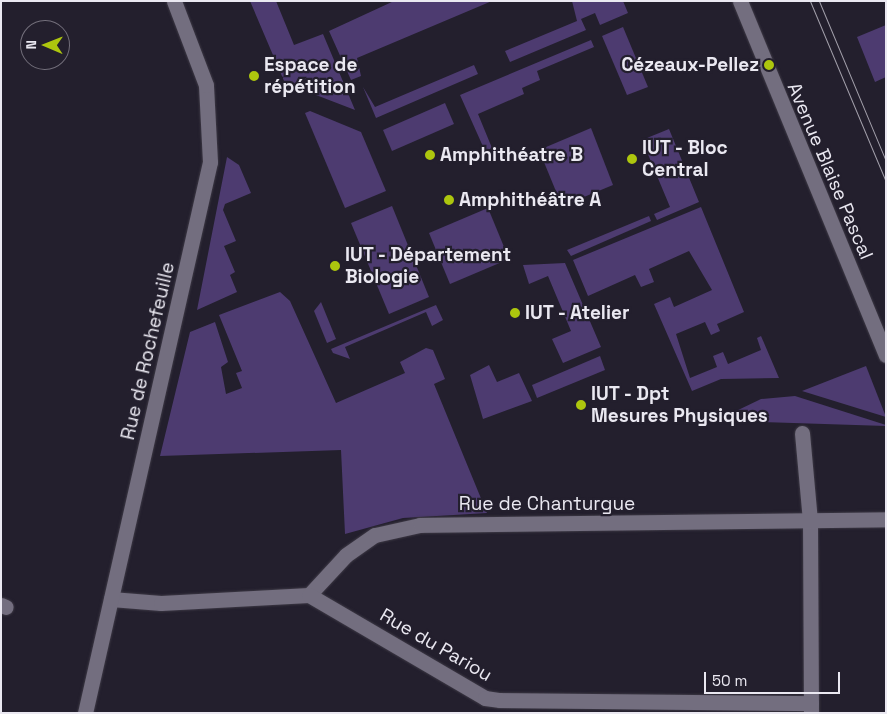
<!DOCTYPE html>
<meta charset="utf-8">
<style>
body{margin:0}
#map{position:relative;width:887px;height:714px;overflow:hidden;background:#231f2d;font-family:"Space Grotesk",sans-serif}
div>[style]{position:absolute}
.green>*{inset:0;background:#4d3b70}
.roads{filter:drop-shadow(0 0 1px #3d3945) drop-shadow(0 0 1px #3d3945)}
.minor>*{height:15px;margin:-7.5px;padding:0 7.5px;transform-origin:7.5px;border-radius:7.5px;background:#736e7f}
.tram>*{height:1px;margin:-0.5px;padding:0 0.5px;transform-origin:0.5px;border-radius:0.5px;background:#a29faa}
.dots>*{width:14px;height:14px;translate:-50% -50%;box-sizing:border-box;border:2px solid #231f2d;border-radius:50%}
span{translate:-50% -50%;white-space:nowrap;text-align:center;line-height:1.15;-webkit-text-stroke:4.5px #231f2d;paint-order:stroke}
.poi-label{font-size:19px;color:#eae8f1;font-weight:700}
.left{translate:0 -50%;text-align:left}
.right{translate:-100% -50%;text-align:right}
.street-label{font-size:19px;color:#eae8f1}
.frame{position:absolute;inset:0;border:2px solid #eae8f1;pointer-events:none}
.north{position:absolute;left:20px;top:20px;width:50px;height:50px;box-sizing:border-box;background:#231f2d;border:1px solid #736f7b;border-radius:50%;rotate:271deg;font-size:14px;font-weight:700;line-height:20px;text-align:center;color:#eae8f1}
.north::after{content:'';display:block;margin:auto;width:18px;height:22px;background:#adc60e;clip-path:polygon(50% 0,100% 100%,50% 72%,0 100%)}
.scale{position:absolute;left:704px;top:672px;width:136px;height:22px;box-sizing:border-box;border:2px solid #eae8f1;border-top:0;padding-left:6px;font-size:15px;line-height:18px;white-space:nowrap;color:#eae8f1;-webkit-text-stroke:4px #231f2d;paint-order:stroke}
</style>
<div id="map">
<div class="green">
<div style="clip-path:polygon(250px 1px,276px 1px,294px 45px,323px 34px,355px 110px,316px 95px,308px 78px,287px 88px)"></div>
<div style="clip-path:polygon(394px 1px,492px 1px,357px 58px,361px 76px,351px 80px,329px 31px)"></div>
<div style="clip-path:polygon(572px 1px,623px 1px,628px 13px,600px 25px,595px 13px,581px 19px,586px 30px,510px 62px,505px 51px,577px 21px)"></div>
<div style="clip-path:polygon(886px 25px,886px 77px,875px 82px,857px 37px)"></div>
<div style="clip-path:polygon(623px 27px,648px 87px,627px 95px,602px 36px)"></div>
<div style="clip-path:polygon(591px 40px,594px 47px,537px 71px,540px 80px,522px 88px,524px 94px,478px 114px,492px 148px,485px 151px,460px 95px)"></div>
<div style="clip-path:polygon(474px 65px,478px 74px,376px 118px,363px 87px,375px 107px)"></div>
<div style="clip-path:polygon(445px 103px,454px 124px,392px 151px,383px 130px)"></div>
<div style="clip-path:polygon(310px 111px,361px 132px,386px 191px,345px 208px,305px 113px)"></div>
<div style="clip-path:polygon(591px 128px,613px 185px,562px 206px,539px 150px)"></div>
<div style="clip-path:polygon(669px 129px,699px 202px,657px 220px,654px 214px,670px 207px,642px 140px)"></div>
<div style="clip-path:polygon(227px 157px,239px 165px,251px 193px,225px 204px,223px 210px,236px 241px,224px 246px,235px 272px,230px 275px,237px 292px,197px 310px)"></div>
<div style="clip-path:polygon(392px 206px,429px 297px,389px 314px,351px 223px)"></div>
<div style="clip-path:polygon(701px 207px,744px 312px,717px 324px,720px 331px,711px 335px,705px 322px,676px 334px,690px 378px,717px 367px,713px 356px,723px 352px,728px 364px,761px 350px,757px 338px,761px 336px,779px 378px,721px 379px,692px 391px,654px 304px,670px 297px,674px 307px,712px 290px,689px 251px,649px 269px,654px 282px,641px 287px,635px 275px,588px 296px,573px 260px)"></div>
<div style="clip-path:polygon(488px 208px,509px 259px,450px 284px,429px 233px)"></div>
<div style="clip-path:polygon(649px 216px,651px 221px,571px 256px,567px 250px)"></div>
<div style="clip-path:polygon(565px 263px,601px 347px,563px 363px,552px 339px,571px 331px,548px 276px,529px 284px,523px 265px)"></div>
<div style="clip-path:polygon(280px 292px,290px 301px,336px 403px,405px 373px,400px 362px,426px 348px,433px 350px,445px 379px,434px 384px,487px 513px,403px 518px,345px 534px,341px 450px,160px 456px,190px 332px,215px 322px,228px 362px,221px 367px,226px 394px,242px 388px,236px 373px,242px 371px,219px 315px)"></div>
<div style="clip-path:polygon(321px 302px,336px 339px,327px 343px,314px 311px)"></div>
<div style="clip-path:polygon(436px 305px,443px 320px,432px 326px,426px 312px,345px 347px,350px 359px,333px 353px,331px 349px)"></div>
<div style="clip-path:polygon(600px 356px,605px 370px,537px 398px,532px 385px)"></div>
<div style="clip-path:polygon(489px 365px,497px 382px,519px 373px,532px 401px,483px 419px,470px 375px)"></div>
<div style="clip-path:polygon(866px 366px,886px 417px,802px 391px)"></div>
<div style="clip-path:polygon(795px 396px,886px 425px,886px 426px,734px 421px,734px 412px,761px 399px)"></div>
</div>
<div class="roads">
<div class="minor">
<div style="left:740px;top:1px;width:383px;rotate:67.6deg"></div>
<div style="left:802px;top:433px;width:88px;rotate:84.8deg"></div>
<div style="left:810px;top:521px;width:190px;rotate:89.7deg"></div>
<div style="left:309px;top:595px;width:54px;rotate:-47.2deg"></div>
<div style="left:346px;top:555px;width:35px;rotate:-35deg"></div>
<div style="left:375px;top:535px;width:46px;rotate:-12.5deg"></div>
<div style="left:420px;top:525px;width:466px;rotate:-0.7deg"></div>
<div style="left:111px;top:599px;width:50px;rotate:4.6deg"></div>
<div style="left:161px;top:603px;width:148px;rotate:-3.1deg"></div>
<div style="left:309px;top:595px;width:204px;rotate:30.3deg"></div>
<div style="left:485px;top:698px;width:15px;rotate:8deg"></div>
<div style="left:500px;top:700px;width:311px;rotate:0.6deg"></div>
<div style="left:1px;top:605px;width:5px;rotate:22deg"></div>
<div style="left:85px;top:713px;width:565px;rotate:-77.22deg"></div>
<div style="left:210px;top:162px;width:77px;rotate:-93deg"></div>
<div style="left:206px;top:85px;width:90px;rotate:-110.9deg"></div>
</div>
</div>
<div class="tram">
<div style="left:810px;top:1px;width:196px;rotate:67.2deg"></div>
<div style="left:819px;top:1px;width:173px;rotate:67.3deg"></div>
</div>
<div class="dots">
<div style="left:769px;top:65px;background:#adc60e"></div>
<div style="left:254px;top:76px;background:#adc60e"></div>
<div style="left:430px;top:155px;background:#adc60e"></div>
<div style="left:632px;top:159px;background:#adc60e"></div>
<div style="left:449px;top:200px;background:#adc60e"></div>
<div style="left:335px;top:266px;background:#adc60e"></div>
<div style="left:515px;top:313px;background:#adc60e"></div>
<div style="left:581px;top:405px;background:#adc60e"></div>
</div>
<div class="poi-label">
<span class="left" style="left:264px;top:76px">Espace de<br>répétition</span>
<span class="right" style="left:759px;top:65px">Cézeaux-Pellez</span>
<span class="left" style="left:642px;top:159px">IUT - Bloc<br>Central</span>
<span class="left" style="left:440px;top:155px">Amphithéatre B</span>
<span class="left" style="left:459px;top:200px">Amphithéâtre A</span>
<span class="left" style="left:345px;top:266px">IUT - Département<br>Biologie</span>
<span class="left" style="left:525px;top:313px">IUT - Atelier</span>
<span class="left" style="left:591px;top:405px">IUT - Dpt<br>Mesures Physiques</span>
</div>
<div class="street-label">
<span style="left:830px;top:171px;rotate:67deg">Avenue Blaise Pascal</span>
<span style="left:148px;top:351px;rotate:-77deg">Rue de Rochefeuille</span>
<span style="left:547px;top:504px">Rue de Chanturgue</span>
<span style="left:436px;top:645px;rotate:30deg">Rue du Pariou</span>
</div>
<div class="frame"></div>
<div class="north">N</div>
<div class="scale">50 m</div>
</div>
